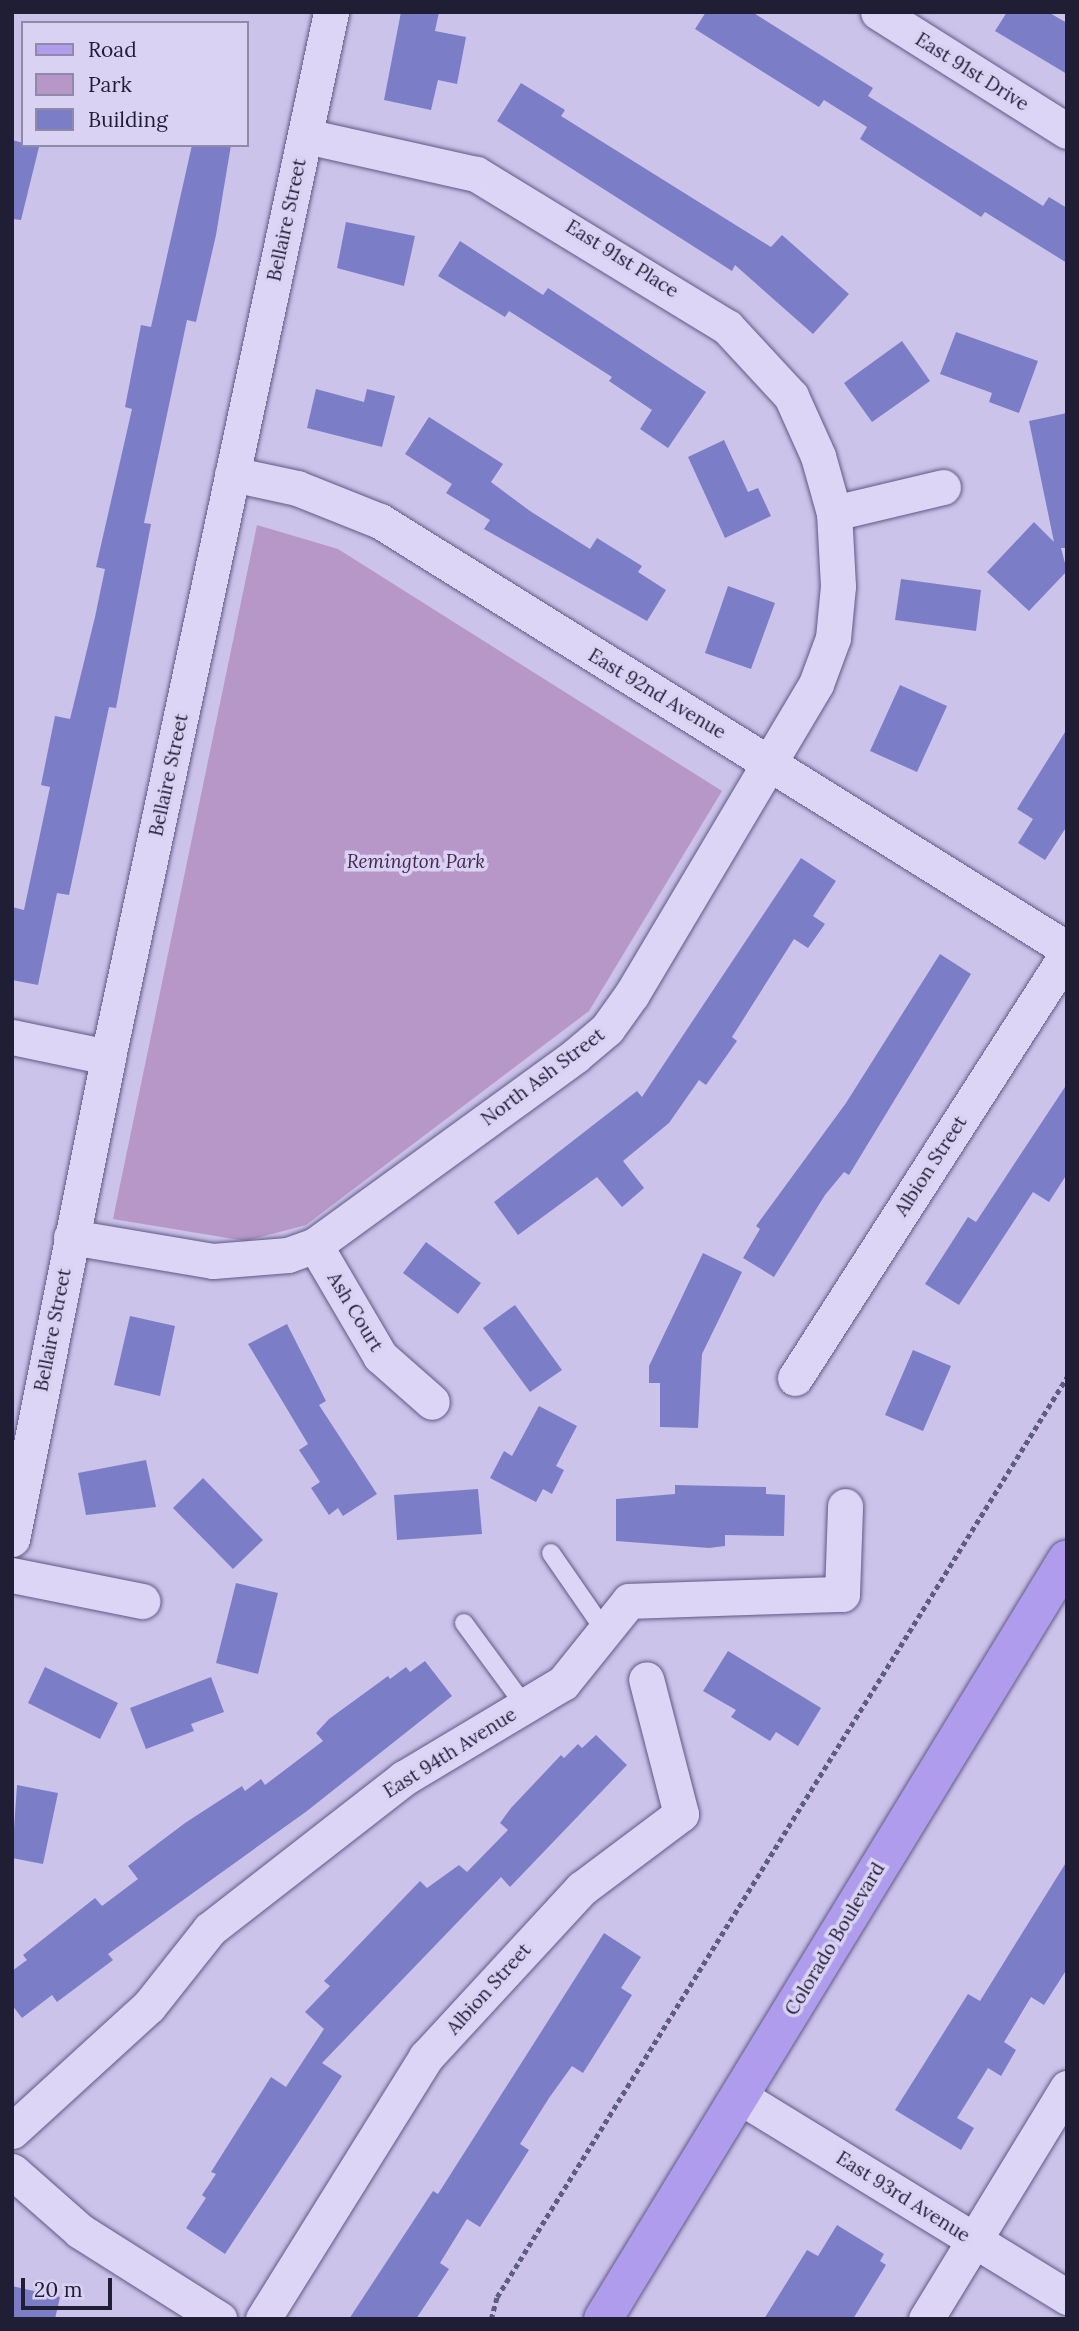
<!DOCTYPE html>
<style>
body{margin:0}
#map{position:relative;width:1079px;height:2331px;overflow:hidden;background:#ccc3eb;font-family:Lora,serif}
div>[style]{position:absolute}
.green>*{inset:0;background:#b797c8}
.building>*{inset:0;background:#7b7ec7}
.path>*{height:4.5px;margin-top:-2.25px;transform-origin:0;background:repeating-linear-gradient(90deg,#5e5b84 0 5px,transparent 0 8.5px)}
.roads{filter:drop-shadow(0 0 2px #5e5b84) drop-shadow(0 0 2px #5e5b84)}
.service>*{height:18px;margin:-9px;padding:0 9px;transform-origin:9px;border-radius:9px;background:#ddd5f6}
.minor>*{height:35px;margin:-17.5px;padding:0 17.5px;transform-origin:17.5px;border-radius:17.5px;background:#ddd5f6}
.primary>*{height:38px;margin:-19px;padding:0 19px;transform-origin:19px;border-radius:19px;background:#af9cec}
span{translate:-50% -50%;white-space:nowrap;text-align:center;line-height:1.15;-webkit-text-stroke:7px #dad2f3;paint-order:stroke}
.street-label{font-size:19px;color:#1f1e34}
.park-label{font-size:19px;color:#472650;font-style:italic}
.frame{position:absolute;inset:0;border:14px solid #1f1e34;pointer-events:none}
.legend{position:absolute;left:21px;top:21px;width:228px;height:126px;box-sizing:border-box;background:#dad2f3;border:2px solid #8f8aa7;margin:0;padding:9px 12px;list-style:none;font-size:21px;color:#1f1e34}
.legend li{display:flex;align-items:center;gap:14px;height:35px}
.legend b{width:35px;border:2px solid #8f8aa7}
.scale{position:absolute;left:21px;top:2278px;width:91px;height:32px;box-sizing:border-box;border:4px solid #1f1e34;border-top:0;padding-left:9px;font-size:21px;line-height:24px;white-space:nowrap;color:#1f1e34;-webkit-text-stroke:5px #dad2f3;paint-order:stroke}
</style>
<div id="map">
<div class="green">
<div style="clip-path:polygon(257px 525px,338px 549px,722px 791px,589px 1011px,306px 1225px,246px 1241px,113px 1219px)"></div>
</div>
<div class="building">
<div style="clip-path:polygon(401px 12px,439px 12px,435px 31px,466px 37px,457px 84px,438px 80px,431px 110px,384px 100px)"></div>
<div style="clip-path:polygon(706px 12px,752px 12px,873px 88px,868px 96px,1043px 206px,1049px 197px,1067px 208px,1067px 263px,985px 212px,981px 217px,860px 139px,867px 127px,824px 100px,819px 107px,695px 29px)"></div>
<div style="clip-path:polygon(1007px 12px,1048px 12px,1067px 23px,1067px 74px,995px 31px)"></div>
<div style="clip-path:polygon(521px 83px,565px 110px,561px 116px,771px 247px,782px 235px,849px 294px,813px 334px,735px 265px,732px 271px,497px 121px)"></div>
<div style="clip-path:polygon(12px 140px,39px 147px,21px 220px,12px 219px)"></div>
<div style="clip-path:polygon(192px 145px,231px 145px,216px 235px,196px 322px,187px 320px,144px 523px,151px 524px,116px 708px,109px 707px,69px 895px,57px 893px,38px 985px,12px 980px,12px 907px,24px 910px,50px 787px,41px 785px,55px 716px,70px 719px,95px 617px,105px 569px,96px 567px,132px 409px,125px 407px,141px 325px,151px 327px)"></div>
<div style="clip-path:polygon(346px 222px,415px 236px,404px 286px,337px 268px)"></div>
<div style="clip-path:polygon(460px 241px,543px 295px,548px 288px,706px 392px,668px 448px,640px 429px,652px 410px,609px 381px,612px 377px,509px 311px,505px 317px,438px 276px)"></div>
<div style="clip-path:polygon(956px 332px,1038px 361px,1019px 413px,989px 402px,992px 393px,940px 374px)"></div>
<div style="clip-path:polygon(902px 341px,930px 381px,872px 422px,844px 383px)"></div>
<div style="clip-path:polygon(316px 389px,364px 402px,367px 389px,395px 396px,382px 447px,307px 428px)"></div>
<div style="clip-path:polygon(1067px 413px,1067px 548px,1061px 548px,1067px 571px,1029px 611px,987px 572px,1034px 522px,1054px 542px,1029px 421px)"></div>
<div style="clip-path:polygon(429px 417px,503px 464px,491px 482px,530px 511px,590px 549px,597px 538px,642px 566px,638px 572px,666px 590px,647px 621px,484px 529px,490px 520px,446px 493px,452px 484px,405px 454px)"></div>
<div style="clip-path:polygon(724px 440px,748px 492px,758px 488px,771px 516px,725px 538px,688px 457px)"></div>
<div style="clip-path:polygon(901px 579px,981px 590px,976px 631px,895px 620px)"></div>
<div style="clip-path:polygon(728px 586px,775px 603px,751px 669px,705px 653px)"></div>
<div style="clip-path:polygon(900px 685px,947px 706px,917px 772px,870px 751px)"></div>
<div style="clip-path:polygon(1067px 729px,1067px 826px,1045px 860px,1018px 843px,1033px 819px,1017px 809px)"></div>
<div style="clip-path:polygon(801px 858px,836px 881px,813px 916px,825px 924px,808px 948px,794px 939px,732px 1037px,737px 1041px,706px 1085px,699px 1080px,669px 1123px,623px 1161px,644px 1188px,622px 1207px,597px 1177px,518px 1235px,494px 1202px,637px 1091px,642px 1097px)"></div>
<div style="clip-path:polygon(940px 954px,971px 974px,849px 1175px,844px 1172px,825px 1195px,774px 1277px,743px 1258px,760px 1229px,756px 1226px,846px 1103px)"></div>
<div style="clip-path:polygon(1067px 1084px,1067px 1174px,1049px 1202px,1033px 1192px,959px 1305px,925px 1284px,968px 1217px,976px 1222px)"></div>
<div style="clip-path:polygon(426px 1242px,481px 1283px,458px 1314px,403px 1273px)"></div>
<div style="clip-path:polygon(703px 1253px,742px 1272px,702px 1354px,698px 1428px,660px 1427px,660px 1383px,649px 1383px,649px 1366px)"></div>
<div style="clip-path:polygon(515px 1305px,562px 1370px,530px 1392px,483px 1328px)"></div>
<div style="clip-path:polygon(130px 1316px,175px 1326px,160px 1396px,114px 1385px)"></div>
<div style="clip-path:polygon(287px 1324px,326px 1401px,319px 1405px,377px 1494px,343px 1516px,338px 1508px,329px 1515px,311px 1488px,320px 1482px,299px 1450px,308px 1444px,248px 1344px)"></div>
<div style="clip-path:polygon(913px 1350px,951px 1366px,923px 1431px,885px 1415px)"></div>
<div style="clip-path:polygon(539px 1406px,577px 1426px,556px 1466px,564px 1470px,552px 1494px,543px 1489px,536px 1502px,490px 1478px,504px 1451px,512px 1456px)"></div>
<div style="clip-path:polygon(146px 1460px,156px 1507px,86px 1515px,78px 1473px)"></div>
<div style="clip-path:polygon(203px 1478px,263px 1540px,233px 1569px,173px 1508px)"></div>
<div style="clip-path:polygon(675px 1485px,766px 1487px,766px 1494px,785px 1495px,784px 1536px,725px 1535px,725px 1546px,709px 1548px,616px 1541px,616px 1499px,675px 1494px)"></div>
<div style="clip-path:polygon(478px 1489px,482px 1534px,397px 1540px,394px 1495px)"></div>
<div style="clip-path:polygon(236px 1583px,278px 1593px,258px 1674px,216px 1663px)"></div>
<div style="clip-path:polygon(728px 1651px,821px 1708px,798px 1746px,776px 1732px,770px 1741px,731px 1717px,736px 1710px,703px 1691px)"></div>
<div style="clip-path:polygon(425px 1661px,452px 1696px,307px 1811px,108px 1954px,113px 1960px,57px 2002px,52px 1995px,22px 2018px,12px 2005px,12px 1971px,27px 1960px,23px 1955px,95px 1898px,102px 1906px,138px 1879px,128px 1866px,185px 1823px,242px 1786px,245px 1791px,261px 1779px,265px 1785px,323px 1741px,316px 1733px,329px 1719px,388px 1676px,390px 1679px,406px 1667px,410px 1672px)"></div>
<div style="clip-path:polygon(45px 1667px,118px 1703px,100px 1739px,28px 1703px)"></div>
<div style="clip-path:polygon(211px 1677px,224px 1712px,191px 1724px,194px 1731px,146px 1749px,130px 1708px)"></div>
<div style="clip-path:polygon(596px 1735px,627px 1765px,510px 1887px,501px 1877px,322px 2063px,342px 2076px,225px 2254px,186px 2228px,206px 2198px,202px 2195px,216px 2174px,211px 2172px,271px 2077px,286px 2087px,324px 2029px,305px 2012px,330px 1986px,324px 1981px,420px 1881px,427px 1888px,459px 1865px,467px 1872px,508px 1830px,500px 1823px,511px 1808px,561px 1755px,564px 1758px,578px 1744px,582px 1748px)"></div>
<div style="clip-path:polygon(17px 1785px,58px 1793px,43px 1864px,12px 1858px)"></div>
<div style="clip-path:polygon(1067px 1861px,1067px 1969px,1044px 2005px,1031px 1997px,1004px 2042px,1016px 2050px,1001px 2076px,988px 2068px,957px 2118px,974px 2128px,961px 2150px,895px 2110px,968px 1994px,980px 2001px)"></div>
<div style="clip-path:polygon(604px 1933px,641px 1957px,621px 1988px,632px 1995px,583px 2073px,572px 2066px,549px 2098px,520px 2144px,529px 2150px,480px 2227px,467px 2219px,440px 2263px,449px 2269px,416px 2319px,349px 2319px,433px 2191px,438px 2194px)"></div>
<div style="clip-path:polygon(837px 2225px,884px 2254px,880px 2261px,886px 2265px,853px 2319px,764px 2319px,807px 2250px,818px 2256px)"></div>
<div style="clip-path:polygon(12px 2286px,60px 2297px,55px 2319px,12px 2319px)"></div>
</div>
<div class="path">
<div style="left:491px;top:2319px;width:23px;rotate:-75deg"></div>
<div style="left:497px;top:2297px;width:1082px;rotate:-58.22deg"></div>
</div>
<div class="roads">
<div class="service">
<div style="left:551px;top:1553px;width:95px;rotate:55.3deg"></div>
<div style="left:464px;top:1623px;width:103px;rotate:53.7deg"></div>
</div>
<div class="minor">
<div style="left:878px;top:12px;width:223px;rotate:32.2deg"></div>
<div style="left:232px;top:474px;width:66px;rotate:12.2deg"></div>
<div style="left:297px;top:488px;width:89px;rotate:21.7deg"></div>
<div style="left:380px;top:521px;width:809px;rotate:31.92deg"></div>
<div style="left:834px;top:513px;width:112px;rotate:-13.4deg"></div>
<div style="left:12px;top:1037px;width:98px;rotate:11.8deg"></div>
<div style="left:71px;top:1237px;width:144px;rotate:9.6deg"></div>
<div style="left:213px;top:1261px;width:75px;rotate:-4.6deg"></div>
<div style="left:288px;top:1255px;width:29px;rotate:-20deg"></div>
<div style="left:315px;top:1245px;width:321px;rotate:-36deg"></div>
<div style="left:575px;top:1056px;width:42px;rotate:-40.2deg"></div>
<div style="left:607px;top:1029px;width:43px;rotate:-54.5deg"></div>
<div style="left:632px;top:994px;width:360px;rotate:-59.3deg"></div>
<div style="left:816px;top:684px;width:49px;rotate:-69.7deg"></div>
<div style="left:833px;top:638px;width:52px;rotate:-84.5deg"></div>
<div style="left:838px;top:586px;width:73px;rotate:-93.1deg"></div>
<div style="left:834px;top:513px;width:59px;rotate:-105.7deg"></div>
<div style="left:818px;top:456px;width:66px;rotate:-114.2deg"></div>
<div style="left:791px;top:396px;width:94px;rotate:-132.8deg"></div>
<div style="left:727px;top:327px;width:294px;rotate:-148.6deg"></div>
<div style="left:476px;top:174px;width:174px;rotate:-167.4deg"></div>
<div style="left:315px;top:1245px;width:129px;rotate:59.6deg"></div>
<div style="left:380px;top:1356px;width:69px;rotate:41.5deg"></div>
<div style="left:795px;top:1378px;width:504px;rotate:-57.32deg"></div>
<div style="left:12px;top:1539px;width:491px;rotate:-78.7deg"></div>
<div style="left:108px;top:1057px;width:1069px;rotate:-77.95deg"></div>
<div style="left:12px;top:1575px;width:133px;rotate:11.3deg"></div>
<div style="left:739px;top:2096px;width:385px;rotate:31.5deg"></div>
<div style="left:12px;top:2131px;width:185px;rotate:-42.4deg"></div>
<div style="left:149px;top:2006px;width:98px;rotate:-51.6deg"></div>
<div style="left:210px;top:1929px;width:246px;rotate:-37.9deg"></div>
<div style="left:404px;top:1778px;width:185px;rotate:-30.9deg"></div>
<div style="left:563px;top:1683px;width:105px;rotate:-51.2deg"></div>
<div style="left:629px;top:1601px;width:213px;rotate:-1.9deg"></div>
<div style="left:842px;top:1594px;width:88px;rotate:-88deg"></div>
<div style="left:12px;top:2171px;width:91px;rotate:41.4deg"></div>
<div style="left:80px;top:2231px;width:165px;rotate:32.3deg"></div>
<div style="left:263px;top:2319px;width:309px;rotate:-58.1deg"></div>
<div style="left:426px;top:2057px;width:229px;rotate:-47.3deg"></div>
<div style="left:581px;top:1889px;width:125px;rotate:-36.9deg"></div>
<div style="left:681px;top:1814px;width:139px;rotate:-104.5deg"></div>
<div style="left:926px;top:2319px;width:271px;rotate:-58.6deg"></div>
</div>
<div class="primary">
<div style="left:603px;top:2319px;width:890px;rotate:-58.59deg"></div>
</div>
</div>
<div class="street-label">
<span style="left:972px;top:72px;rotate:32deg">East 91st Drive</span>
<span style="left:287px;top:220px;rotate:-78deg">Bellaire Street</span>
<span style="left:622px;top:259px;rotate:32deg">East 91st Place</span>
<span style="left:657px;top:694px;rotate:31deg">East 92nd Avenue</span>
<span style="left:169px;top:775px;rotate:-78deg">Bellaire Street</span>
<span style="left:543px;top:1077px;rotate:-37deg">North Ash Street</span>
<span style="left:931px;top:1166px;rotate:-57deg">Albion Street</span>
<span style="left:355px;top:1312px;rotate:59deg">Ash Court</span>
<span style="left:53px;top:1330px;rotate:-79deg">Bellaire Street</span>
<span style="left:450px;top:1753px;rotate:-32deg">East 94th Avenue</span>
<span style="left:835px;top:1939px;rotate:-59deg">Colorado Boulevard</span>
<span style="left:489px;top:1989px;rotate:-48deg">Albion Street</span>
<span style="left:903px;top:2197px;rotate:32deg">East 93rd Avenue</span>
</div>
<div class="park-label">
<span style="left:416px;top:862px">Remington Park</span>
</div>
<div class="frame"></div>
<ul class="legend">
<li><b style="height:9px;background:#af9cec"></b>Road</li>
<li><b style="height:19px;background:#b797c8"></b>Park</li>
<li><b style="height:19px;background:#7b7ec7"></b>Building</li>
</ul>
<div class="scale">20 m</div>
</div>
